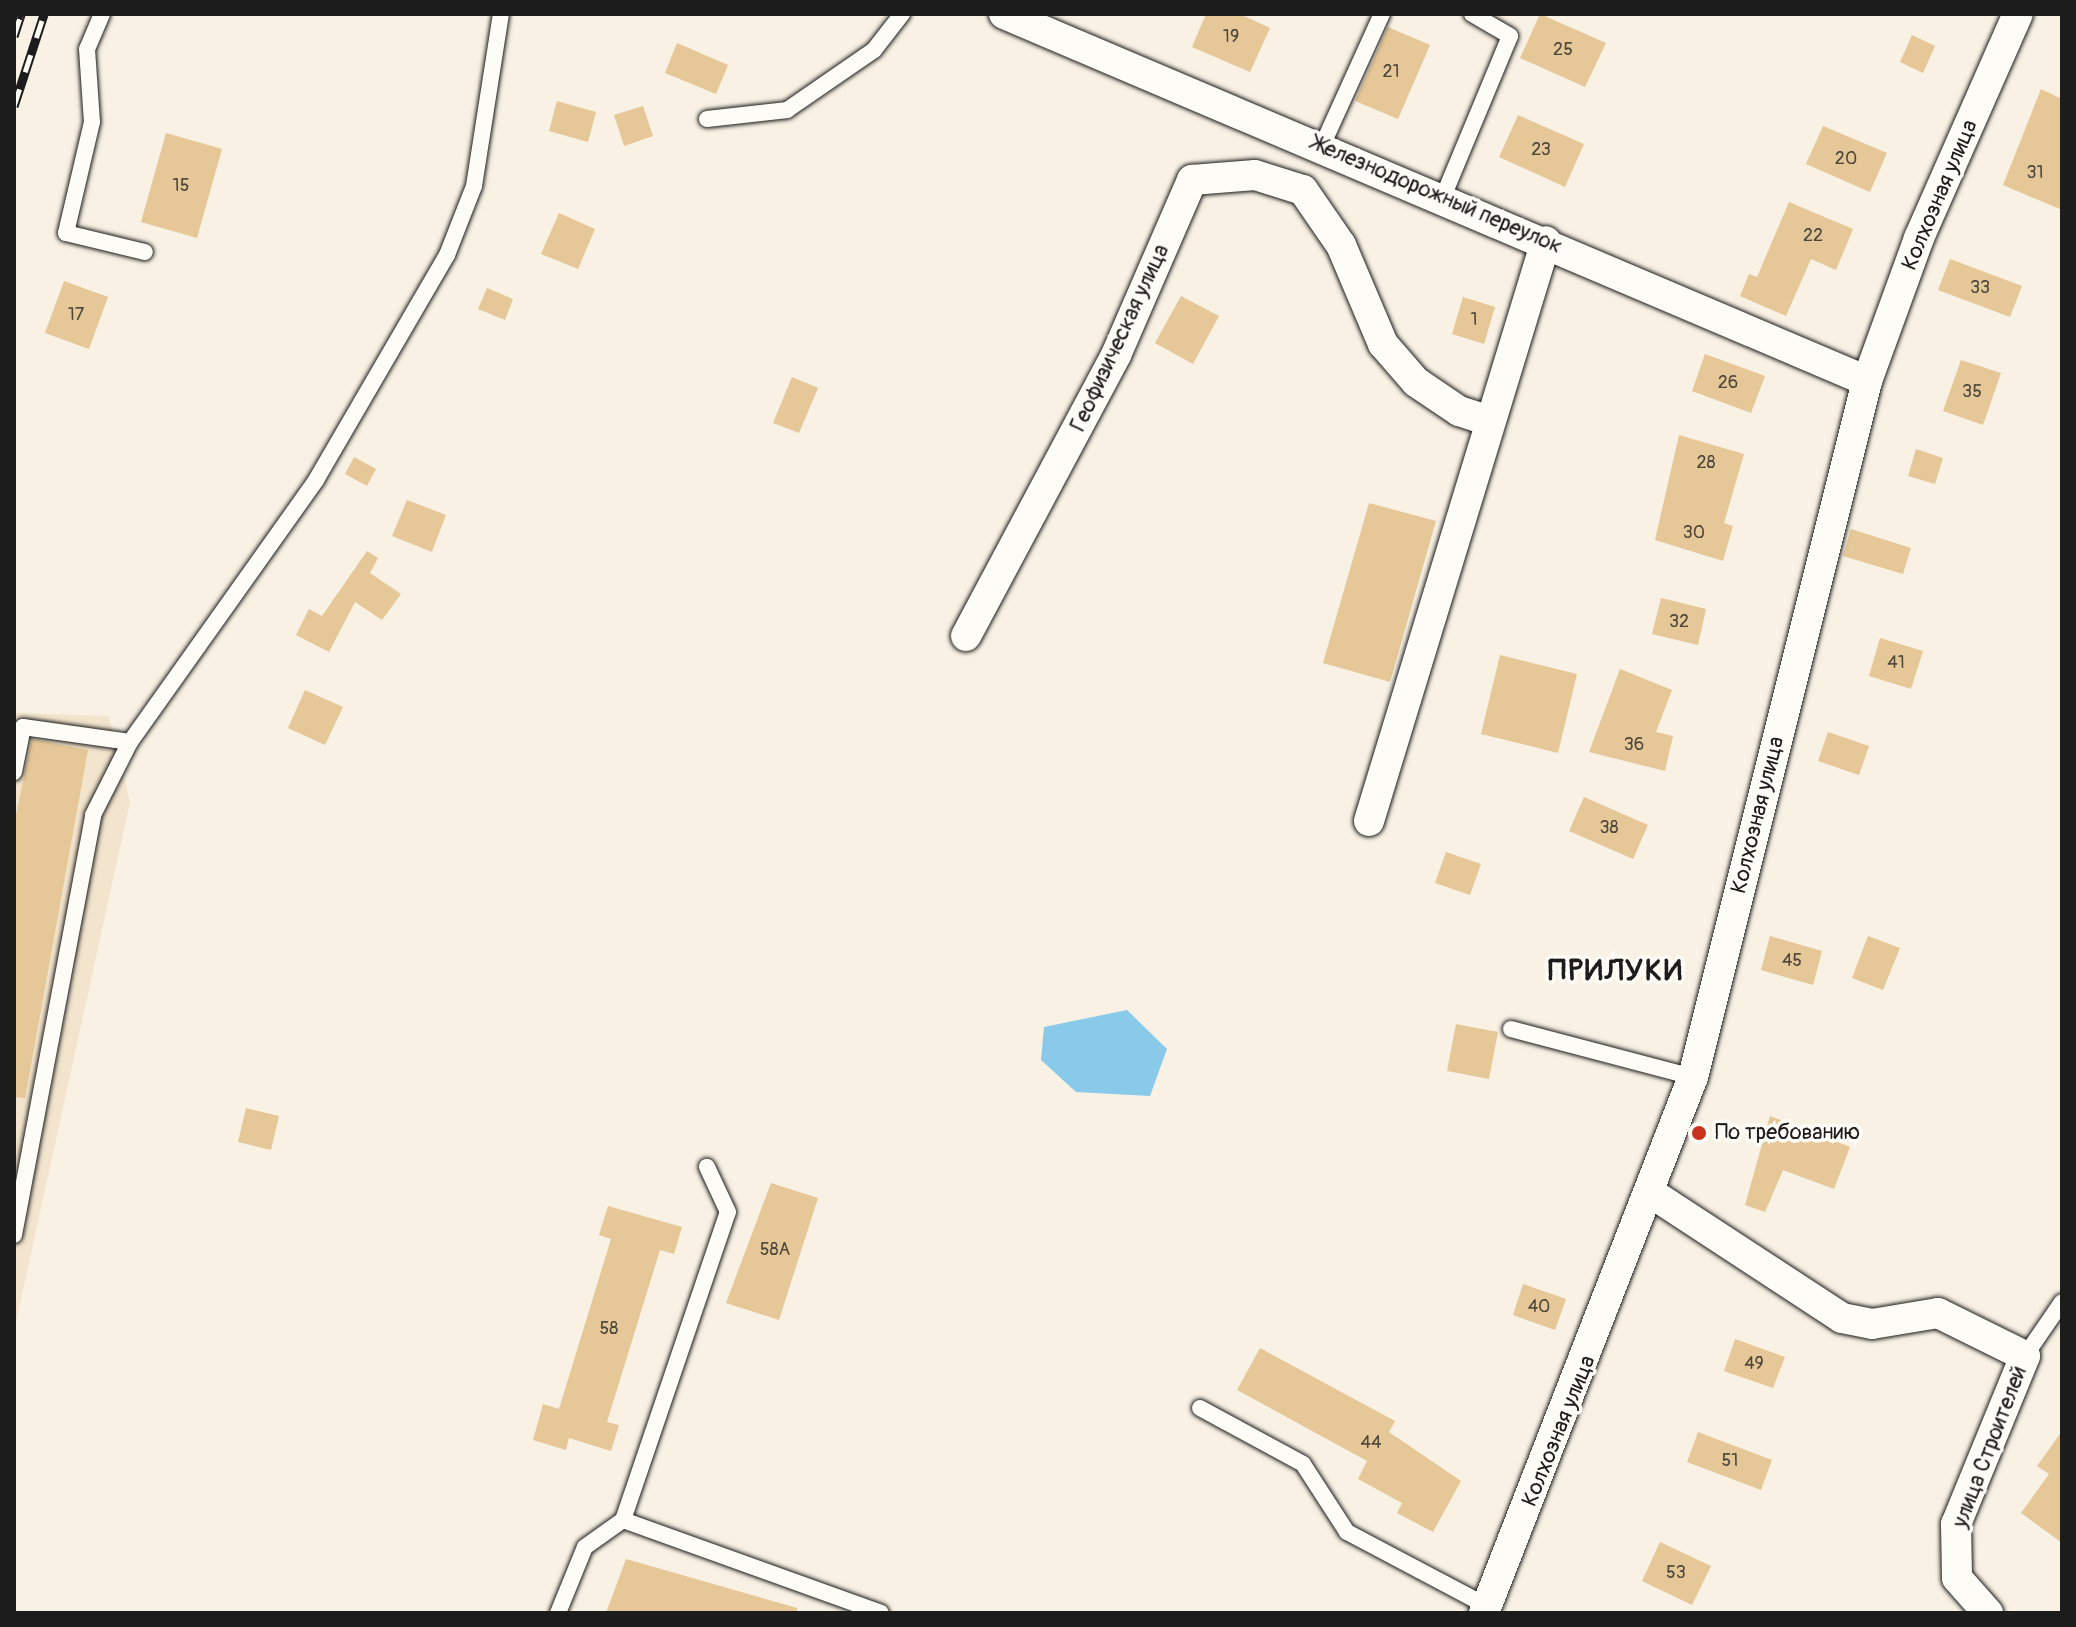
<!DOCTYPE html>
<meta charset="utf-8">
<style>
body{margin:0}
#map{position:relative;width:2076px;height:1627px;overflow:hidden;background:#f8f1e4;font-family:Pangolin,sans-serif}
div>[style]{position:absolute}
.built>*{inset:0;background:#f2e4cd}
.water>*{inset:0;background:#89caea}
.building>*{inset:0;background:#e5c798}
.roads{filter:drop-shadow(0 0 2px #1c1c1c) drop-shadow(0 0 2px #1c1c1c)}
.service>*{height:16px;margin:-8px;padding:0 8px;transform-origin:8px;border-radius:8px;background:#fdfcf7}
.minor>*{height:30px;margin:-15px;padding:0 15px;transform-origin:15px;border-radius:15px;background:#fdfcf7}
.rail>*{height:9px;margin-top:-4.5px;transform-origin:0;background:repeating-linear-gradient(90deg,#fdfcf7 0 18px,#1c1c1c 0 36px);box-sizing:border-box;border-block:2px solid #1c1c1c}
.dots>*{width:22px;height:22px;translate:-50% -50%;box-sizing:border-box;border:4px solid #fdfcf7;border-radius:50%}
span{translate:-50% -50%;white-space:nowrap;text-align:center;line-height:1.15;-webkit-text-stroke:7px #fdfcf7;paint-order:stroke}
.number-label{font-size:18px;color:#4e473b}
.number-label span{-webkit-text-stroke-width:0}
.street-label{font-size:22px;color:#1c1c1c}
.poi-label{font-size:22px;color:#1c1c1c}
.left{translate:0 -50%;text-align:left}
.district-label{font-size:30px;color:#1c1c1c;font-weight:700;letter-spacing:2px}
.frame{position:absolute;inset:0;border:16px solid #1c1c1c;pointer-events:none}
</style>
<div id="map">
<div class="built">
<div style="clip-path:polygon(14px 713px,109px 716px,130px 802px,14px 1331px)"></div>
</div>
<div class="water">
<div style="clip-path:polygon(1127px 1010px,1167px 1049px,1150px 1096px,1076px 1092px,1041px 1060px,1044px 1027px)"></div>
</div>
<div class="building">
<div style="clip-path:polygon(1206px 14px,1240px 14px,1270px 28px,1250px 72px,1192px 47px)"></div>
<div style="clip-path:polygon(1540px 14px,1606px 43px,1585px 87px,1520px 58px)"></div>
<div style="clip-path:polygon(1388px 27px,1430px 45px,1398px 119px,1355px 101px)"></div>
<div style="clip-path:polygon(1912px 35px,1935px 46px,1923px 73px,1900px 62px)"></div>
<div style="clip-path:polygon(677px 43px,728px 65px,716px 94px,665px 73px)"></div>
<div style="clip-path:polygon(2041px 89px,2062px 99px,2062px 210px,2003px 185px)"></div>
<div style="clip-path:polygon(557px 101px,596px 112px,588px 142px,549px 131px)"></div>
<div style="clip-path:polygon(643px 106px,653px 136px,624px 146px,614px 115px)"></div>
<div style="clip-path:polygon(1518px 115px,1584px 144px,1565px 187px,1499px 157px)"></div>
<div style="clip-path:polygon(1823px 126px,1887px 153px,1870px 192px,1806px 164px)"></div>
<div style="clip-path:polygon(166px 133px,222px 149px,197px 238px,141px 222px)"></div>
<div style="clip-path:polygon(1789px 202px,1853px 229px,1836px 270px,1811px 259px,1786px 316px,1740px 296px,1749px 274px,1757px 277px)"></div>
<div style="clip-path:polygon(559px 213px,595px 229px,578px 269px,541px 254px)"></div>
<div style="clip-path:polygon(1950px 259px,2022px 286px,2010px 317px,1938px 290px)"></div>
<div style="clip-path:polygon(64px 281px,108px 297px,89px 349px,45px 333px)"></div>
<div style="clip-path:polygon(487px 288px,513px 299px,505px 320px,478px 309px)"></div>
<div style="clip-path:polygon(1181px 296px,1219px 316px,1193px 364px,1155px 343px)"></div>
<div style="clip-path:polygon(1463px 297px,1495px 307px,1484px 344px,1452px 334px)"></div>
<div style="clip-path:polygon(1705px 354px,1765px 376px,1751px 413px,1692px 391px)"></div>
<div style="clip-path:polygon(1961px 360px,2001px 373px,1983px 425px,1943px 411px)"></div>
<div style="clip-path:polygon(792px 377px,818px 388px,799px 433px,773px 423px)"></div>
<div style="clip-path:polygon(1679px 435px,1744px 454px,1724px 523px,1733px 526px,1723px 561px,1655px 540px)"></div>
<div style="clip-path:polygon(1916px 449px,1943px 458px,1935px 484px,1908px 476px)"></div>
<div style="clip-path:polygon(354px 457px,376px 469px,367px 486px,345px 474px)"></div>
<div style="clip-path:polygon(407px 500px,446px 515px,432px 552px,392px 536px)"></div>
<div style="clip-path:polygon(1369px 503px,1436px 521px,1390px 682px,1323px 663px)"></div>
<div style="clip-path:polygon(1851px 529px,1911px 548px,1903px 574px,1843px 556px)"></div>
<div style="clip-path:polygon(367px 551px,378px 558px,370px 573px,401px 594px,382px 620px,355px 602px,329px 652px,296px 635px,309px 609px,322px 616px)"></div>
<div style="clip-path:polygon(1661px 598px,1706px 609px,1698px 645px,1652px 634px)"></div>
<div style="clip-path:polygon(1880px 638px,1923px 651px,1911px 689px,1869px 676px)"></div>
<div style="clip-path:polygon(1500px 655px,1577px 674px,1558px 753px,1481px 734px)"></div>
<div style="clip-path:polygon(1620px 669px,1672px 690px,1656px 732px,1673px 736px,1665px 771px,1589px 752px)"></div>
<div style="clip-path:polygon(305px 690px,343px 707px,325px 745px,288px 728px)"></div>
<div style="clip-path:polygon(1828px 732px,1869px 746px,1859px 775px,1818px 761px)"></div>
<div style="clip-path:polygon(32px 739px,88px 750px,25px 1098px,14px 1097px,14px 824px)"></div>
<div style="clip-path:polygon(1584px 797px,1648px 825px,1633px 859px,1569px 831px)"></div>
<div style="clip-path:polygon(1446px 852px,1481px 864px,1470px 895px,1435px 883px)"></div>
<div style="clip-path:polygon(1770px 936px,1822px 951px,1813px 985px,1761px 970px)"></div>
<div style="clip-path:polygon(1868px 936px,1900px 948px,1883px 990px,1852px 978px)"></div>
<div style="clip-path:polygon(1456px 1024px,1498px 1032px,1489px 1079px,1447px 1071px)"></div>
<div style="clip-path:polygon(246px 1108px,279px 1116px,271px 1150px,238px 1142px)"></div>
<div style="clip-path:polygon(1770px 1116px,1850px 1147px,1834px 1189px,1783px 1170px,1765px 1212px,1745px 1205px)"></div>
<div style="clip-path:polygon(771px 1183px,818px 1198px,779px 1320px,726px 1303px)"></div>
<div style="clip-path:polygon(608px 1206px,682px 1227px,674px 1254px,660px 1250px,607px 1422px,619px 1425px,611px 1451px,569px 1438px,566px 1450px,533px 1440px,543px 1404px,559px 1409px,611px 1239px,599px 1235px)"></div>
<div style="clip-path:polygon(1523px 1284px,1566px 1299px,1555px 1330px,1513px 1315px)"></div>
<div style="clip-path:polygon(1735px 1339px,1785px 1357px,1773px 1388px,1724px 1371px)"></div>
<div style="clip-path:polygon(1260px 1348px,1395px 1421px,1389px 1432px,1461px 1481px,1433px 1532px,1397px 1513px,1402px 1503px,1358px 1479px,1367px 1461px,1237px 1390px)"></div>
<div style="clip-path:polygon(2062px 1431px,2062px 1543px,2021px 1513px,2049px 1474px,2037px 1466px)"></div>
<div style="clip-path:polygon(1698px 1432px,1772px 1460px,1761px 1490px,1687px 1462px)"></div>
<div style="clip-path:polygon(1660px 1542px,1711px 1566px,1692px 1605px,1642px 1581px)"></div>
<div style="clip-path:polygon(626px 1559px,797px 1608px,797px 1613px,606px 1613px)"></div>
</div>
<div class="roads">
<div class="service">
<div style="left:102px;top:14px;width:38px;rotate:113deg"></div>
<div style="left:87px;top:49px;width:73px;rotate:86.1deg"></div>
<div style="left:92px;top:122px;width:114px;rotate:103.2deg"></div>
<div style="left:66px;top:233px;width:81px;rotate:13.5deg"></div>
<div style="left:707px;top:119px;width:81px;rotate:-6.4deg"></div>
<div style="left:787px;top:110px;width:106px;rotate:-34.6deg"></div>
<div style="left:874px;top:50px;width:46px;rotate:-52.1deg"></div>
<div style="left:1322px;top:146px;width:145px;rotate:-65.6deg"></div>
<div style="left:1443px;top:197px;width:174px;rotate:-67.4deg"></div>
<div style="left:1510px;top:36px;width:44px;rotate:-149.9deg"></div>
<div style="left:14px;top:772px;width:46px;rotate:-78.7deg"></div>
<div style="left:23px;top:727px;width:108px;rotate:8deg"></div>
<div style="left:1511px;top:1029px;width:188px;rotate:14.8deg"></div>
<div style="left:14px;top:1235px;width:427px;rotate:-79.3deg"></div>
<div style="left:93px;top:815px;width:82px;rotate:-63.1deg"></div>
<div style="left:130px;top:742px;width:321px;rotate:-54.6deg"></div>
<div style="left:316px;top:480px;width:260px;rotate:-59.8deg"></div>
<div style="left:447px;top:255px;width:74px;rotate:-68.6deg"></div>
<div style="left:474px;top:186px;width:174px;rotate:-81.1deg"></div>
<div style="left:2025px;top:1356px;width:65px;rotate:-55.6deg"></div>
<div style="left:1200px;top:1408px;width:117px;rotate:28.5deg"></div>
<div style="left:1303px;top:1464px;width:81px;rotate:57.1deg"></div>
<div style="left:1347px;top:1532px;width:158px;rotate:27.9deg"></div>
<div style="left:623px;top:1520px;width:325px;rotate:-71.2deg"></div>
<div style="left:728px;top:1212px;width:50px;rotate:-115deg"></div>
<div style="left:558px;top:1613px;width:71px;rotate:-67.8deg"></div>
<div style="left:585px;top:1547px;width:47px;rotate:-35.4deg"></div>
<div style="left:623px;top:1520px;width:274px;rotate:19.8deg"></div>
</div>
<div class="minor">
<div style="left:1004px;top:14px;width:938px;rotate:23.04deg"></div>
<div style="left:966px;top:636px;width:319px;rotate:-61.9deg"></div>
<div style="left:1116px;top:355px;width:191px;rotate:-66.5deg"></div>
<div style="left:1192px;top:180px;width:63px;rotate:-4.5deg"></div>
<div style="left:1255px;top:175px;width:50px;rotate:17.4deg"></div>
<div style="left:1303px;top:190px;width:67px;rotate:55.4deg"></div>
<div style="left:1341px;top:245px;width:108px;rotate:67deg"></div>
<div style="left:1383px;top:344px;width:50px;rotate:49deg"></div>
<div style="left:1416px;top:382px;width:52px;rotate:34deg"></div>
<div style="left:1459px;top:411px;width:32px;rotate:18deg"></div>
<div style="left:1369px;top:821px;width:606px;rotate:-73.03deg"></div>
<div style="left:1651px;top:1193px;width:228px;rotate:33.2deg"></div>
<div style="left:1842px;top:1318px;width:31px;rotate:11deg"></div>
<div style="left:1872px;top:1324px;width:67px;rotate:-9.5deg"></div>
<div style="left:1938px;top:1313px;width:97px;rotate:26.3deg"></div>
<div style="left:2025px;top:1356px;width:182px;rotate:112.3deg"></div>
<div style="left:1956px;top:1524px;width:54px;rotate:88.9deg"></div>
<div style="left:1957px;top:1578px;width:47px;rotate:48.5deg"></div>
<div style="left:1484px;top:1613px;width:575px;rotate:-68.7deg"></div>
<div style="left:1693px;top:1077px;width:717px;rotate:-75.96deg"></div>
<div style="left:1867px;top:381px;width:152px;rotate:-70deg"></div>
<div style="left:1919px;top:238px;width:245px;rotate:-66.2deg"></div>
</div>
</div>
<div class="rail">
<div style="left:14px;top:36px;width:23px;rotate:-72deg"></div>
<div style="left:14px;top:106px;width:97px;rotate:-71.9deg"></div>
</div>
<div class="dots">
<div style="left:1699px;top:1133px;background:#c8321e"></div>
</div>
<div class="number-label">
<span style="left:1231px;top:37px">19</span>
<span style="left:1563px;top:50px">25</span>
<span style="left:1391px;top:72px">21</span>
<span style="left:1541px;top:150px">23</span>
<span style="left:1846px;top:159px">20</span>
<span style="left:2035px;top:173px">31</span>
<span style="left:181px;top:186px">15</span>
<span style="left:1813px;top:236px">22</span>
<span style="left:1980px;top:288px">33</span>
<span style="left:76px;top:315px">17</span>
<span style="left:1474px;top:320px">1</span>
<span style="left:1728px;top:383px">26</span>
<span style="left:1972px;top:392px">35</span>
<span style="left:1706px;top:463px">28</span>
<span style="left:1694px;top:533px">30</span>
<span style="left:1679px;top:622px">32</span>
<span style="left:1896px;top:663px">41</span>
<span style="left:1634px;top:745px">36</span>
<span style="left:1609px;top:828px">38</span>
<span style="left:1792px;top:961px">45</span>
<span style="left:775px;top:1250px">58А</span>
<span style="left:1539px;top:1307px">40</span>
<span style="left:609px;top:1329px">58</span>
<span style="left:1754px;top:1364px">49</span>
<span style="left:1371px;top:1443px">44</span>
<span style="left:1730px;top:1461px">51</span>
<span style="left:1676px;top:1573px">53</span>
</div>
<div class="street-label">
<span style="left:1437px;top:195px;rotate:23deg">Железнодорожный переулок</span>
<span style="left:1940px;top:195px;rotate:-67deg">Колхозная улица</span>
<span style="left:1120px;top:338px;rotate:-65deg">Геофизическая улица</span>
<span style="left:1758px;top:815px;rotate:-76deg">Колхозная улица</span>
<span style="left:1559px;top:1431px;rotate:-68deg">Колхозная улица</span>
<span style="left:1990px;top:1447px;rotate:-69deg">улица Строителей</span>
</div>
<div class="poi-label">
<span class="left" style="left:1715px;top:1133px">По требованию</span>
</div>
<div class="district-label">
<span style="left:1616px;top:971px">ПРИЛУКИ</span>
</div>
<div class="frame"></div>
</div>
